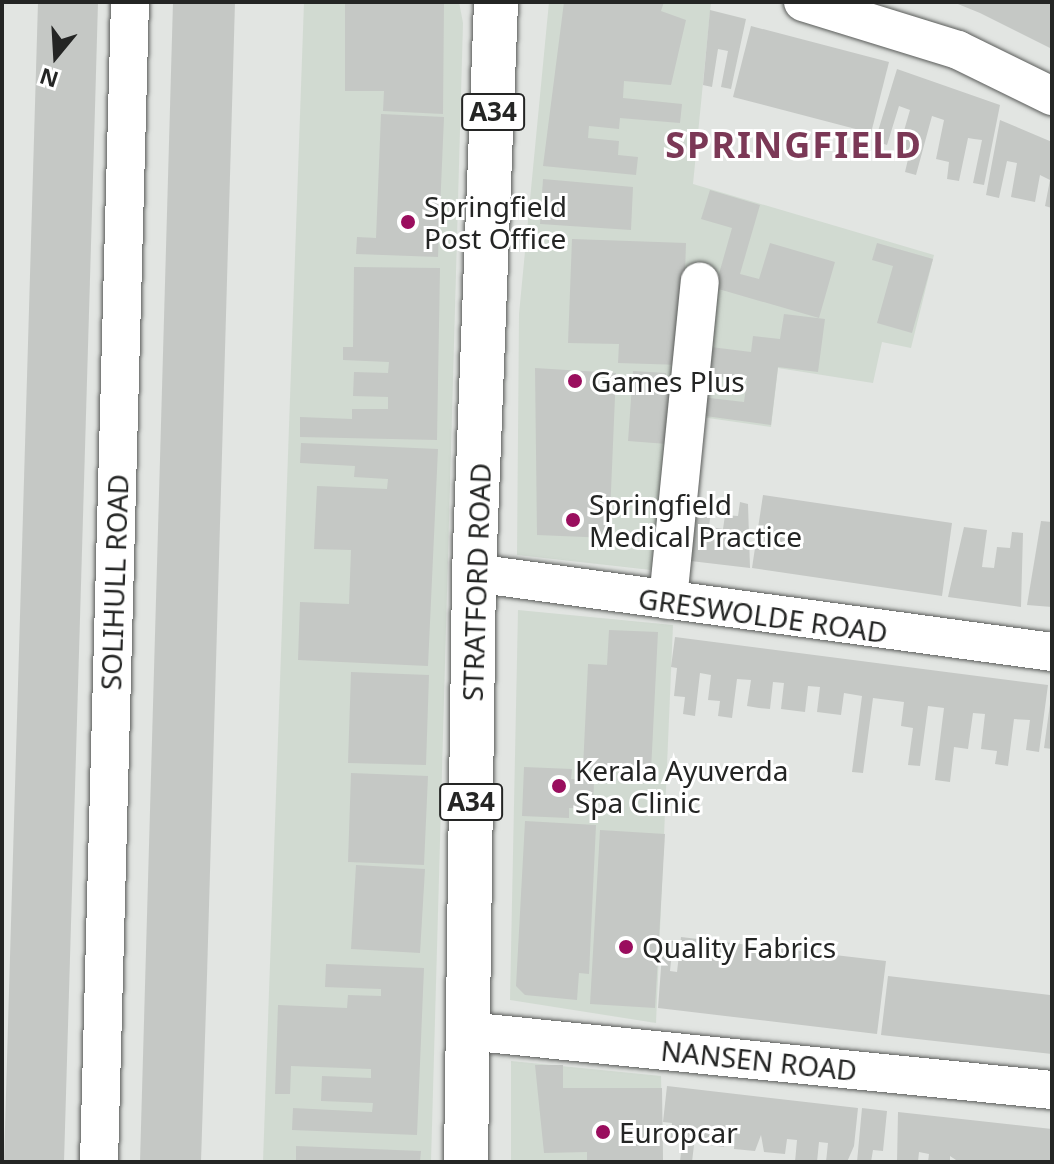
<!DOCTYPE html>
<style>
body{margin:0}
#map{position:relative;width:1054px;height:1164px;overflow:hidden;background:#e2e5e2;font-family:"Noto Sans",sans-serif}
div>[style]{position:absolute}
.built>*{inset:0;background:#d1dad1}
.building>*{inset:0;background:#c5c8c5}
.roads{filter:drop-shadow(0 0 2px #595b59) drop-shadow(0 0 2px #595b59)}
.minor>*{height:38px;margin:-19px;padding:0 19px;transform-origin:19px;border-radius:19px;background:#fff}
.highway>*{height:44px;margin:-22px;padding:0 22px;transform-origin:22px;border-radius:22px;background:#fff}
.dots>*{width:22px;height:22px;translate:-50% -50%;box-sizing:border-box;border:4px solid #fff;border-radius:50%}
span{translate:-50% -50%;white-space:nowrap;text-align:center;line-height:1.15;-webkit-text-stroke:6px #fff;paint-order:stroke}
.shield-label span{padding:2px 6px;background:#fff;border:2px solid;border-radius:6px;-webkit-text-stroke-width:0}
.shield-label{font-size:26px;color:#242524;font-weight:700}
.poi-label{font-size:28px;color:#242524}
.left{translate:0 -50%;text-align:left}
.street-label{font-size:28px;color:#242524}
.district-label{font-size:36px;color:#7b3856;font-weight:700;letter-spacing:2px}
.frame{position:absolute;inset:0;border:4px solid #242524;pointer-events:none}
.north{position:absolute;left:16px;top:16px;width:80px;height:80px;-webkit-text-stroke:6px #fff;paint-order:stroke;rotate:198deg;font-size:22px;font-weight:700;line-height:32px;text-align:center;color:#242524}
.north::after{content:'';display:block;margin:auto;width:28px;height:36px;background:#242524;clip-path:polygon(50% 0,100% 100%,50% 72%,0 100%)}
</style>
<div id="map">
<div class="built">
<div style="clip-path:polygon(304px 2px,459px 2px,463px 23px,431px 1162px,263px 1162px)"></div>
<div style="clip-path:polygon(549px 2px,711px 2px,693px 184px,934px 255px,911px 348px,882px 342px,873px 383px,778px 368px,771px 427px,694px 416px,678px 573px,517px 555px,519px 314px)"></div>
<div style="clip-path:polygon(518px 610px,673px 625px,656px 1023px,510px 1000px)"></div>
<div style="clip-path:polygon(511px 1061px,661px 1076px,663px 1162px,511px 1162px)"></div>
</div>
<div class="building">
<div style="clip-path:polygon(38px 2px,98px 2px,94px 143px,64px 1162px,4px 1162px)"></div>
<div style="clip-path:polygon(173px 2px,235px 2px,207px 976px,201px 1162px,140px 1162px)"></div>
<div style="clip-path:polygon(345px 2px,444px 2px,443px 114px,383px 111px,384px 91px,345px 91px)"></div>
<div style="clip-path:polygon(564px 2px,664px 2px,661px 11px,686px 20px,671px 85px,624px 81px,623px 98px,682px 104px,680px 123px,620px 118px,619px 129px,589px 126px,588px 138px,619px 141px,618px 155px,638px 157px,636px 175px,543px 166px)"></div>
<div style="clip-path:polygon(953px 2px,1052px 2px,1052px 49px,980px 13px)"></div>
<div style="clip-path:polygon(710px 10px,746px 19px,731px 89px,721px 87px,728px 51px,718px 49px,712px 87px,703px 85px)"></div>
<div style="clip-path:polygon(751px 26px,889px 62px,871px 133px,733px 97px)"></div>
<div style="clip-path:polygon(897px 69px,1000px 105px,984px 185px,973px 183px,982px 140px,974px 139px,968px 138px,959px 181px,947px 179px,949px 162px,936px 159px,944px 120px,932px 116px,916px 175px,905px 172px,910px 151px,899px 148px,910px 110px,899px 106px,887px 145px,875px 141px)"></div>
<div style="clip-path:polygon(381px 114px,444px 117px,438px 257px,356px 254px,357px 237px,376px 238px)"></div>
<div style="clip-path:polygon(1000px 120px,1052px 142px,1052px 208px,1045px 206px,1050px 180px,1040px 175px,1035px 202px,1011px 197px,1017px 163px,1007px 161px,999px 198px,986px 195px)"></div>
<div style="clip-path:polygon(543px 179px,633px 187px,631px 230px,540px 224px)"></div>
<div style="clip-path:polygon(710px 190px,760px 205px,740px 274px,759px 279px,770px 243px,835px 262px,819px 318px,715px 288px,732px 228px,701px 219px)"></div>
<div style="clip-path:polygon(572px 239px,686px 243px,682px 365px,618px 363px,619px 344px,568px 343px)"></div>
<div style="clip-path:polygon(877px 243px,933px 259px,912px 333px,877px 323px,893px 266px,872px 260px)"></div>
<div style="clip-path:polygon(354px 267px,440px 268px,437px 440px,300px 437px,300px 417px,352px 419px,352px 409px,388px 409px,388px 397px,353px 396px,354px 372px,388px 373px,389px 362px,343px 360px,343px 347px,353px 347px)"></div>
<div style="clip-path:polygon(784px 314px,825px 319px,818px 372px,778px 367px,771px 425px,698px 415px,701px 397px,744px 402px,747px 380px,699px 374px,703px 346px,751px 352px,753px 336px,780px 339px)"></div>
<div style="clip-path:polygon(535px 368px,616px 373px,609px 538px,537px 535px)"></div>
<div style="clip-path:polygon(633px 371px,666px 373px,664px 391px,683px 392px,667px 444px,628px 441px)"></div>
<div style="clip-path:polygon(301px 443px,438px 449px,428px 666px,298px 660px,300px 602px,349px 604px,351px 550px,314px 549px,317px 486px,387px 489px,388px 479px,354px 477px,355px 466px,300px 463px)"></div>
<div style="clip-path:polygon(763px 495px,952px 523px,942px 596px,752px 568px)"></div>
<div style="clip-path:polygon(696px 501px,712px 503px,709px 527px,723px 529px,725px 515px,738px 516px,740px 502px,748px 504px,750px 568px,682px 560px)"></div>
<div style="clip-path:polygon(1041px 521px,1052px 522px,1052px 607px,1027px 605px)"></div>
<div style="clip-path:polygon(964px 527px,987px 530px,982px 567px,994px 568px,997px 547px,1010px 548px,1012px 532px,1023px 533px,1021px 607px,948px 597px)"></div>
<div style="clip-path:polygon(609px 630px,658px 632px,651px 771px,583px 768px,588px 664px,607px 665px)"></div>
<div style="clip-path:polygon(675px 637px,1048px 685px,1039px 752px,1026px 750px,1030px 720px,1014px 719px,1008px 766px,995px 764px,997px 751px,981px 749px,985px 714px,973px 713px,968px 749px,954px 747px,950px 782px,935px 780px,944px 708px,928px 706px,920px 766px,908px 765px,913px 728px,901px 726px,904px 702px,873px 698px,863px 773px,852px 772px,862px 696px,844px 693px,841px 715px,817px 712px,820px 687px,808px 686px,805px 712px,781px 709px,784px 683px,773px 682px,770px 709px,759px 708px,747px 706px,751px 680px,737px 679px,732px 718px,718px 716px,720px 701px,708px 700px,711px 675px,700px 673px,695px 716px,683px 714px,685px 697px,674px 696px,677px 668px,671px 667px)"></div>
<div style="clip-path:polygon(351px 672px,429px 675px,426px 765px,348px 763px)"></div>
<div style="clip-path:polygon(1050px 704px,1052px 704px,1052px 749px,1044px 748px)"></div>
<div style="clip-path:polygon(524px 767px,572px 769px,571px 779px,594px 780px,593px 809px,569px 808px,569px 818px,522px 816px)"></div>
<div style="clip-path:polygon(351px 773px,428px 776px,424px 865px,348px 862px)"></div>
<div style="clip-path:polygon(525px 821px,596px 825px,589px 974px,579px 973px,577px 1000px,525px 995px,516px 986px)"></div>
<div style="clip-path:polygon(600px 830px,665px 834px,655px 1008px,590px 1004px)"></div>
<div style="clip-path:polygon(356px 865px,425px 869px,420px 953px,351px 949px)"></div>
<div style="clip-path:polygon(681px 937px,886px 961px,877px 1034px,658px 1008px,663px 941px,673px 941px,670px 971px,677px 972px)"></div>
<div style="clip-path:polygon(326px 964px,424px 968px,417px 1135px,292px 1130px,293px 1108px,372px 1112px,373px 1103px,321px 1101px,322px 1076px,371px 1078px,371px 1069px,291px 1066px,290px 1094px,275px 1094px,278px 1005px,347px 1008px,348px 995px,381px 996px,381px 989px,325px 987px)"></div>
<div style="clip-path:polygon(888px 976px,1050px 995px,1052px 1054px,881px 1035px)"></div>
<div style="clip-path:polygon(535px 1065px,563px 1065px,563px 1088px,662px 1088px,663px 1162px,587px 1162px,587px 1152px,544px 1153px)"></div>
<div style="clip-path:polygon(667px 1086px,858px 1108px,854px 1146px,847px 1162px,826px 1162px,828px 1143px,819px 1142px,817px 1162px,795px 1162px,797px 1140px,787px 1139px,785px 1154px,764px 1152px,761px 1135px,755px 1151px,734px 1149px,735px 1132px,726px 1131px,724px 1147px,703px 1144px,704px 1129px,696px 1128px,692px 1162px,680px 1162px,682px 1143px,670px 1142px,672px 1123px,663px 1122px)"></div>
<div style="clip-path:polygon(862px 1108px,887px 1111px,883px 1151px,873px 1150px,871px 1162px,857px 1162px)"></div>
<div style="clip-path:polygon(898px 1112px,1052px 1129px,1052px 1162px,959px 1162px,950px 1156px,950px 1162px,928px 1162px,929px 1154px,919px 1152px,918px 1162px,897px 1162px)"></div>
<div style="clip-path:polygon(296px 1146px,421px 1151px,420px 1162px,296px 1162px)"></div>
</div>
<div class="roads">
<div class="minor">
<div style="left:803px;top:2px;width:162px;rotate:17.2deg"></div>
<div style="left:958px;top:50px;width:105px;rotate:26.1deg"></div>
<div style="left:474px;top:573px;width:583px;rotate:7.78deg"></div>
<div style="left:668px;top:600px;width:320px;rotate:-84.3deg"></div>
<div style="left:466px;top:1031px;width:589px;rotate:5.75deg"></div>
<div style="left:99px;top:1162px;width:1160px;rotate:-88.47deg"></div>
</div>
<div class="highway">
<div style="left:466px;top:1162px;width:589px;rotate:-89.22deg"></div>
<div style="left:474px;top:573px;width:571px;rotate:-87.79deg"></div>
</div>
</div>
<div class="dots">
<div style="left:408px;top:222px;background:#9a0e5e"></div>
<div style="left:575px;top:381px;background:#9a0e5e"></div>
<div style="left:573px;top:520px;background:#9a0e5e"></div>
<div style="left:559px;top:786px;background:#9a0e5e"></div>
<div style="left:626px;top:947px;background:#9a0e5e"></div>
<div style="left:603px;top:1132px;background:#9a0e5e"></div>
</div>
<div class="shield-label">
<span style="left:493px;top:112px">A34</span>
<span style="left:471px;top:802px">A34</span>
</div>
<div class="poi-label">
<span class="left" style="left:424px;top:222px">Springfield<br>Post Office</span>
<span class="left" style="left:591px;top:381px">Games Plus</span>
<span class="left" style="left:589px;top:520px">Springfield<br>Medical Practice</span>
<span class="left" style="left:575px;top:786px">Kerala Ayuverda<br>Spa Clinic</span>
<span class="left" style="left:642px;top:947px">Quality Fabrics</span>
<span class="left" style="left:619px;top:1132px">Europcar</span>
</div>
<div class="street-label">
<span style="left:114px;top:582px;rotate:-88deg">SOLIHULL ROAD</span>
<span style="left:476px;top:582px;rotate:-88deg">STRATFORD ROAD</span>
<span style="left:763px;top:615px;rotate:8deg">GRESWOLDE ROAD</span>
<span style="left:759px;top:1060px;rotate:6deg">NANSEN ROAD</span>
</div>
<div class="district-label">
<span style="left:794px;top:145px">SPRINGFIELD</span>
</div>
<div class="frame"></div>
<div class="north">N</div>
</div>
